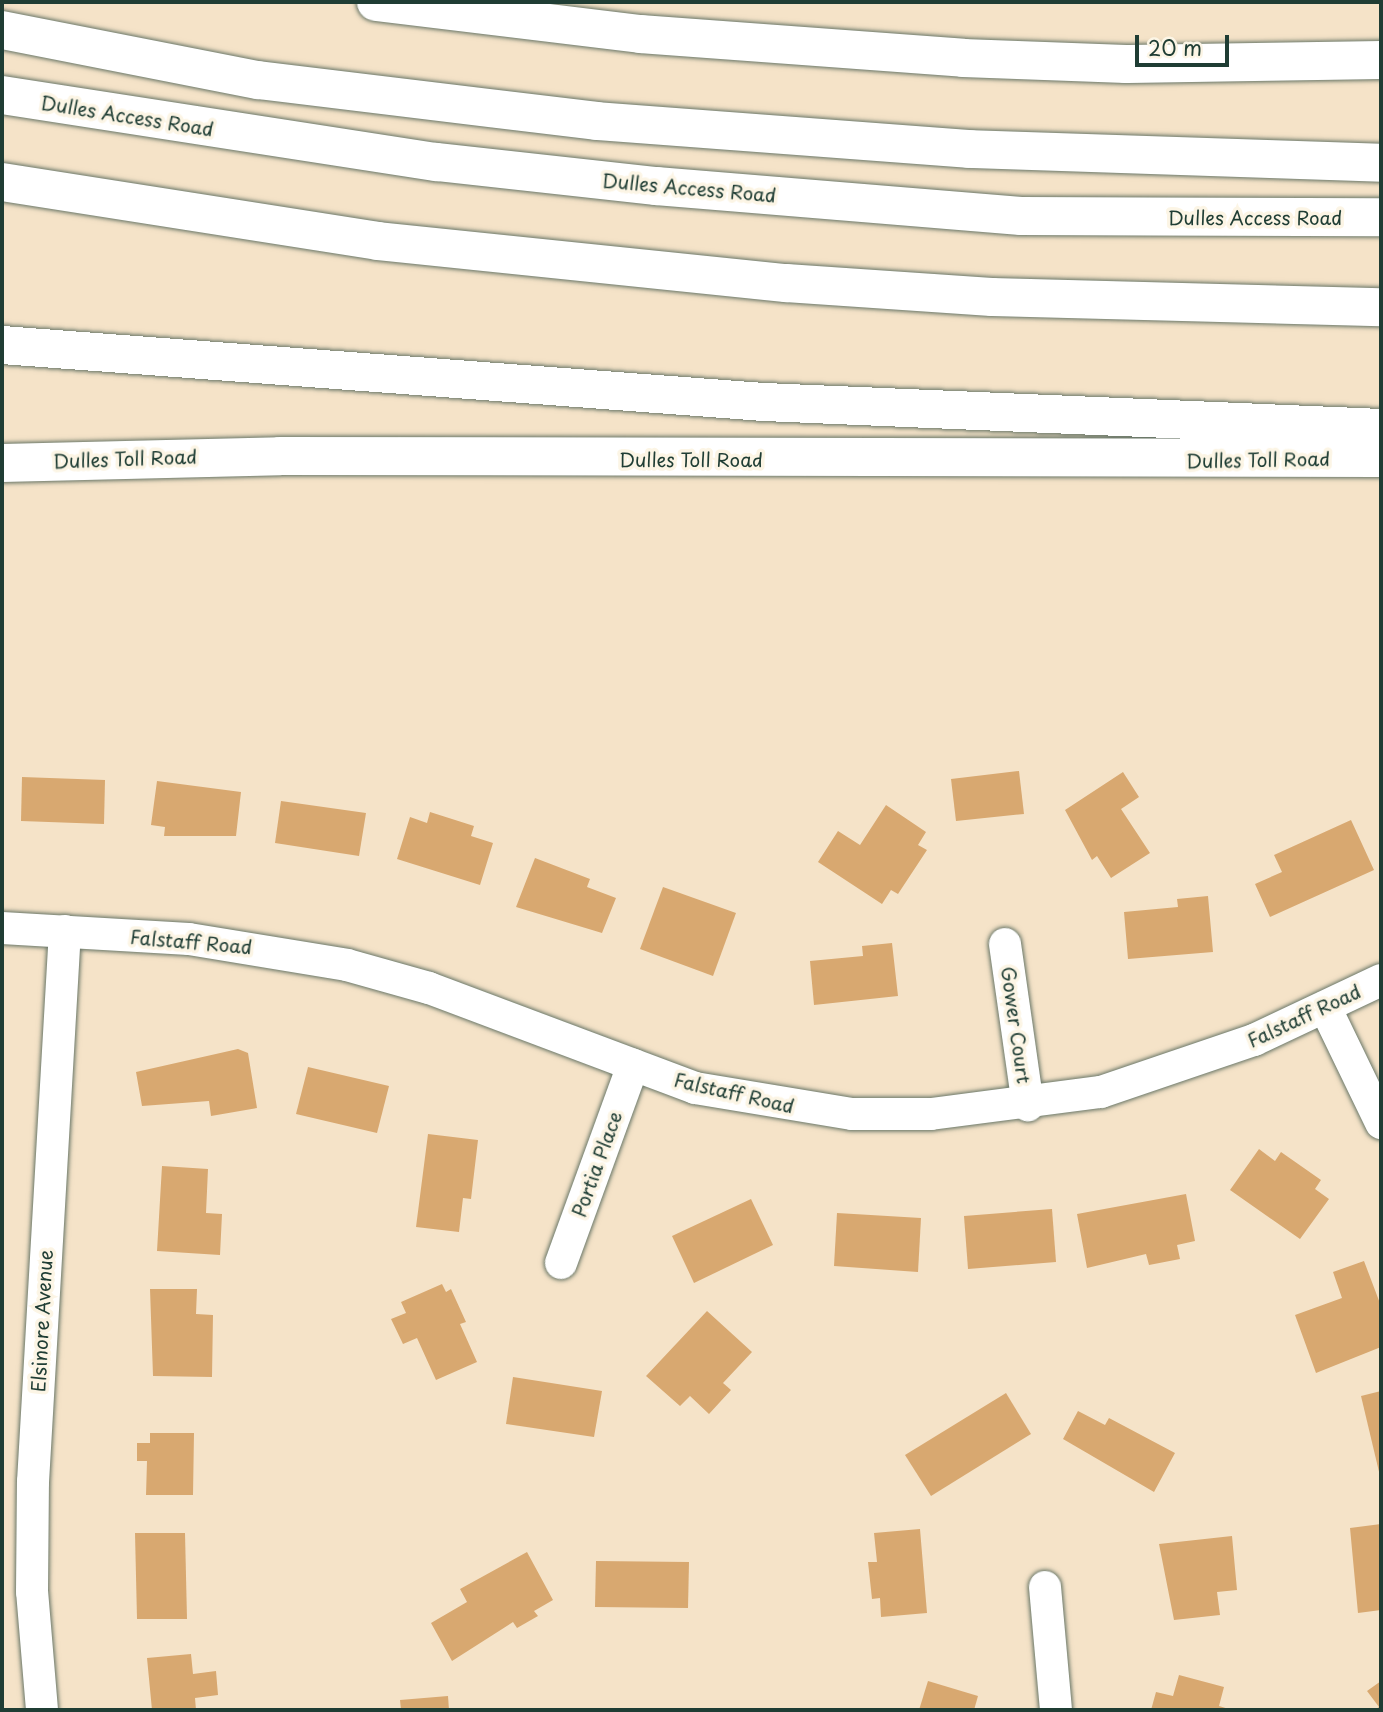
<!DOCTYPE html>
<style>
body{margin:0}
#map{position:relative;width:1383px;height:1712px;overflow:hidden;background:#f5e3c8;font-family:"Playpen Sans",sans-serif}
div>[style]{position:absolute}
.building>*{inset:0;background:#d8a870}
.roads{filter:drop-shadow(0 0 2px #6a7768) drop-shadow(0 0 2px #6a7768)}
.minor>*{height:32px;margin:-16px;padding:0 16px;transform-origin:16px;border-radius:16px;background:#fff}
.highway>*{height:38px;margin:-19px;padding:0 19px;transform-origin:19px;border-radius:19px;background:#fff}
span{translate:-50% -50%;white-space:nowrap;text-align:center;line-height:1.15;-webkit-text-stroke:7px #fcf5e5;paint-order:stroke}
.street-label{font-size:19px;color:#1f3d34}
.frame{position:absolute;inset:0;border:4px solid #1f3d34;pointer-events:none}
.scale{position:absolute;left:1135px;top:35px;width:94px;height:32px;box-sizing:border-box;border:4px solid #1f3d34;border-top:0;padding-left:9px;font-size:21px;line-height:24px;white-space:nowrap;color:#1f3d34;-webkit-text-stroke:5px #fcf5e5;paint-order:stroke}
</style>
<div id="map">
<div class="building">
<div style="clip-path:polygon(1019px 771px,1024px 814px,956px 821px,951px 779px)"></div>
<div style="clip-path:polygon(1123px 772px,1139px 797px,1121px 809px,1150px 853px,1111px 878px,1097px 856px,1092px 860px,1065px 810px)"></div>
<div style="clip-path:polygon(22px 777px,105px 780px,104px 824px,21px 821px)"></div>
<div style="clip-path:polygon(157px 781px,241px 792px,236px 836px,164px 836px,165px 827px,151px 825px)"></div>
<div style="clip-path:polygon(281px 801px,366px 813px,359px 856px,275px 843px)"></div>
<div style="clip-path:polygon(886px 805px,926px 832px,918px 845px,927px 850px,898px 894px,891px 890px,882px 904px,818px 862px,838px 831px,860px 845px)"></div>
<div style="clip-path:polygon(430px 812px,474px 826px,471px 836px,493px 843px,480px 885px,397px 859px,410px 817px,427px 823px)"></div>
<div style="clip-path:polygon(1351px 820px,1374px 870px,1270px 917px,1255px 884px,1282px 872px,1274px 855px)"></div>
<div style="clip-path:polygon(535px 858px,590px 879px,587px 887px,616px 898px,602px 933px,516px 907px)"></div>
<div style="clip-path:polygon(663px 887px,736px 913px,713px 976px,640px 949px)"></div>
<div style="clip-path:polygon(1208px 896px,1213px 952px,1128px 959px,1124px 912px,1178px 907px,1177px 899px)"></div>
<div style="clip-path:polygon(892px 943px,898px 996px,814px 1005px,810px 961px,863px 956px,862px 946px)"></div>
<div style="clip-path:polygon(238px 1049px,248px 1053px,257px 1108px,211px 1116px,209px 1101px,142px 1106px,136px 1072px)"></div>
<div style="clip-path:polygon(308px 1067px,389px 1086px,377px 1133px,296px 1114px)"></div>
<div style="clip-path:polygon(428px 1134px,478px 1140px,471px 1199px,463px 1198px,459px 1232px,416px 1227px)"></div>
<div style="clip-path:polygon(1259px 1149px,1275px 1161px,1281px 1152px,1321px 1180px,1315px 1189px,1329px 1199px,1300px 1239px,1230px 1190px)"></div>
<div style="clip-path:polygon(162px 1166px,208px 1169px,206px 1213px,222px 1214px,220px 1255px,157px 1251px)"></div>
<div style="clip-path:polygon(1186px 1194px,1195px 1241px,1177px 1245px,1180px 1259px,1149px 1265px,1146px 1254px,1087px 1268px,1077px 1214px)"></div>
<div style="clip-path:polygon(751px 1199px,773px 1245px,694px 1283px,672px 1236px)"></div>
<div style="clip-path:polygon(1052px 1209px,1056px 1262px,968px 1269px,964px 1216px)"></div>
<div style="clip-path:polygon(837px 1213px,921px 1218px,918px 1272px,834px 1266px)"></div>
<div style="clip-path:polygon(1364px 1261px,1381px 1306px,1381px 1347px,1316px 1373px,1295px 1315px,1342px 1298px,1333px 1272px)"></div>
<div style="clip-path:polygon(442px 1284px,446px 1292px,451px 1289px,466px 1322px,460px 1324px,477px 1362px,436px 1380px,417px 1338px,403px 1344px,391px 1319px,406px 1313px,401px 1302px)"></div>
<div style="clip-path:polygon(150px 1289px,197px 1289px,196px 1314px,213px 1315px,212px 1377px,153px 1376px)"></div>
<div style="clip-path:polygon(707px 1311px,752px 1352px,723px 1383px,731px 1390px,709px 1414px,690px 1396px,680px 1406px,646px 1376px)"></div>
<div style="clip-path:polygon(513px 1377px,602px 1391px,594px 1437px,506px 1424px)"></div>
<div style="clip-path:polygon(1381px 1391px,1381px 1475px,1380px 1476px,1361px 1396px)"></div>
<div style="clip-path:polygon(1006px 1393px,1031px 1434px,931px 1496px,905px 1455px)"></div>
<div style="clip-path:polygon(1078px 1411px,1105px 1425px,1109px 1418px,1175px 1453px,1154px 1492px,1063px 1439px)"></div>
<div style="clip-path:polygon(150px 1433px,194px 1433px,193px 1495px,146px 1495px,147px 1461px,137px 1461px,137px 1443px,150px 1443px)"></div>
<div style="clip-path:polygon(1381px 1524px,1381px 1610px,1358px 1613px,1350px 1528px)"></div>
<div style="clip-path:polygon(920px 1529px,927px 1613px,881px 1617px,880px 1598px,872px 1599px,868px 1562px,877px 1562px,874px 1533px)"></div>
<div style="clip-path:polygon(135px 1533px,185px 1533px,187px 1619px,137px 1619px)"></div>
<div style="clip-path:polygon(1232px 1536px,1237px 1590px,1217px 1592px,1220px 1615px,1174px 1620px,1159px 1544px)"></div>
<div style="clip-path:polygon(527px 1552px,553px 1600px,534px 1611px,538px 1616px,517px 1628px,513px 1622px,452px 1661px,431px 1623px,467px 1602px,460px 1589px)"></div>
<div style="clip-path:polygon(596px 1561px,689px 1562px,688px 1608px,595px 1607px)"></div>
<div style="clip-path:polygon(191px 1654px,193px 1674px,216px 1671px,218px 1695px,195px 1698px,196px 1710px,152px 1710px,147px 1658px)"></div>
<div style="clip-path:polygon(1179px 1675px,1224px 1687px,1219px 1706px,1232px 1710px,1151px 1710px,1156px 1692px,1173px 1696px)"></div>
<div style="clip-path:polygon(928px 1681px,978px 1696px,974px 1710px,919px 1710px)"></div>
<div style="clip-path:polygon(1381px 1681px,1381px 1710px,1375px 1710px,1379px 1707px,1367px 1691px)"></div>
<div style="clip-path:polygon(448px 1696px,449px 1710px,401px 1710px,400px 1700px)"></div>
</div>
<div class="roads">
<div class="minor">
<div style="left:2px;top:928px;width:187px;rotate:3.4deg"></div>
<div style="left:189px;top:939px;width:160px;rotate:9.3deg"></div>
<div style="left:347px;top:965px;width:85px;rotate:15.7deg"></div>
<div style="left:429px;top:988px;width:284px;rotate:20.6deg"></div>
<div style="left:695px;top:1088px;width:159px;rotate:9.4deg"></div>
<div style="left:852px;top:1114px;width:79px"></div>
<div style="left:931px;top:1114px;width:171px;rotate:-7.4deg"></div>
<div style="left:1101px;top:1092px;width:162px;rotate:-18.8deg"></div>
<div style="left:1254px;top:1040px;width:140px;rotate:-25.3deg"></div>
<div style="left:1005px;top:944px;width:163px;rotate:81.9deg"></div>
<div style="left:1325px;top:1007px;width:129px;rotate:64.2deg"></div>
<div style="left:561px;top:1263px;width:211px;rotate:-70deg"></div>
<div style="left:1045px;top:1587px;width:123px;rotate:84.9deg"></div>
<div style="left:42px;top:1710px;width:118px;rotate:-94.8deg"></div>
<div style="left:32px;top:1592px;width:110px;rotate:-89.5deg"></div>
<div style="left:33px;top:1482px;width:552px;rotate:-86.68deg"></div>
</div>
<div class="highway">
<div style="left:376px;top:2px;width:266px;rotate:6.9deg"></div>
<div style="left:640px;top:34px;width:324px;rotate:4.2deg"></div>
<div style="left:963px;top:58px;width:163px;rotate:2.1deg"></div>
<div style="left:1126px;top:64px;width:255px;rotate:-0.9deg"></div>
<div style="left:2px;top:30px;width:261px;rotate:11.1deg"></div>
<div style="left:258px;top:80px;width:341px;rotate:6.9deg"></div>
<div style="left:597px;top:121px;width:373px;rotate:4.3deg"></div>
<div style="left:969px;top:149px;width:412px;rotate:1.9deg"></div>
<div style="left:2px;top:95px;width:440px;rotate:8.8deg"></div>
<div style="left:437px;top:162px;width:220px;rotate:6.3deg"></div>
<div style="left:656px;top:186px;width:366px;rotate:4.7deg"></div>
<div style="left:1021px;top:216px;width:360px;rotate:0.2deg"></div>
<div style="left:2px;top:182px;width:381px;rotate:8.9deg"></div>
<div style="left:378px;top:241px;width:410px;rotate:5.9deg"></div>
<div style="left:786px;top:283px;width:206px;rotate:3.9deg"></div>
<div style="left:992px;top:297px;width:389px;rotate:1.5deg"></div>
<div style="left:2px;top:345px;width:764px;rotate:4.28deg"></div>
<div style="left:764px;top:402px;width:618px;rotate:2.41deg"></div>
<div style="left:2px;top:463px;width:278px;rotate:-1.4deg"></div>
<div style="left:280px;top:456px;width:1101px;rotate:0.1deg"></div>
</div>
</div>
<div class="street-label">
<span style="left:127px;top:116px;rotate:9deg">Dulles Access Road</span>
<span style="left:689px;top:188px;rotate:5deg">Dulles Access Road</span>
<span style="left:1255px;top:218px">Dulles Access Road</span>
<span style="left:125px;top:459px;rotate:-2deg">Dulles Toll Road</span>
<span style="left:691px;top:460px">Dulles Toll Road</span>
<span style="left:1258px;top:460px;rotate:-1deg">Dulles Toll Road</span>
<span style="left:191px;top:942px;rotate:5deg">Falstaff Road</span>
<span style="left:1304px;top:1016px;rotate:-25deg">Falstaff Road</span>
<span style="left:1016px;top:1025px;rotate:82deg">Gower Court</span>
<span style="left:734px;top:1093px;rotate:13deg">Falstaff Road</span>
<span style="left:597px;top:1164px;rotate:-70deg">Portia Place</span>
<span style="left:42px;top:1321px;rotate:-87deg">Elsinore Avenue</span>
</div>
<div class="frame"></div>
<div class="scale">20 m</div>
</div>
